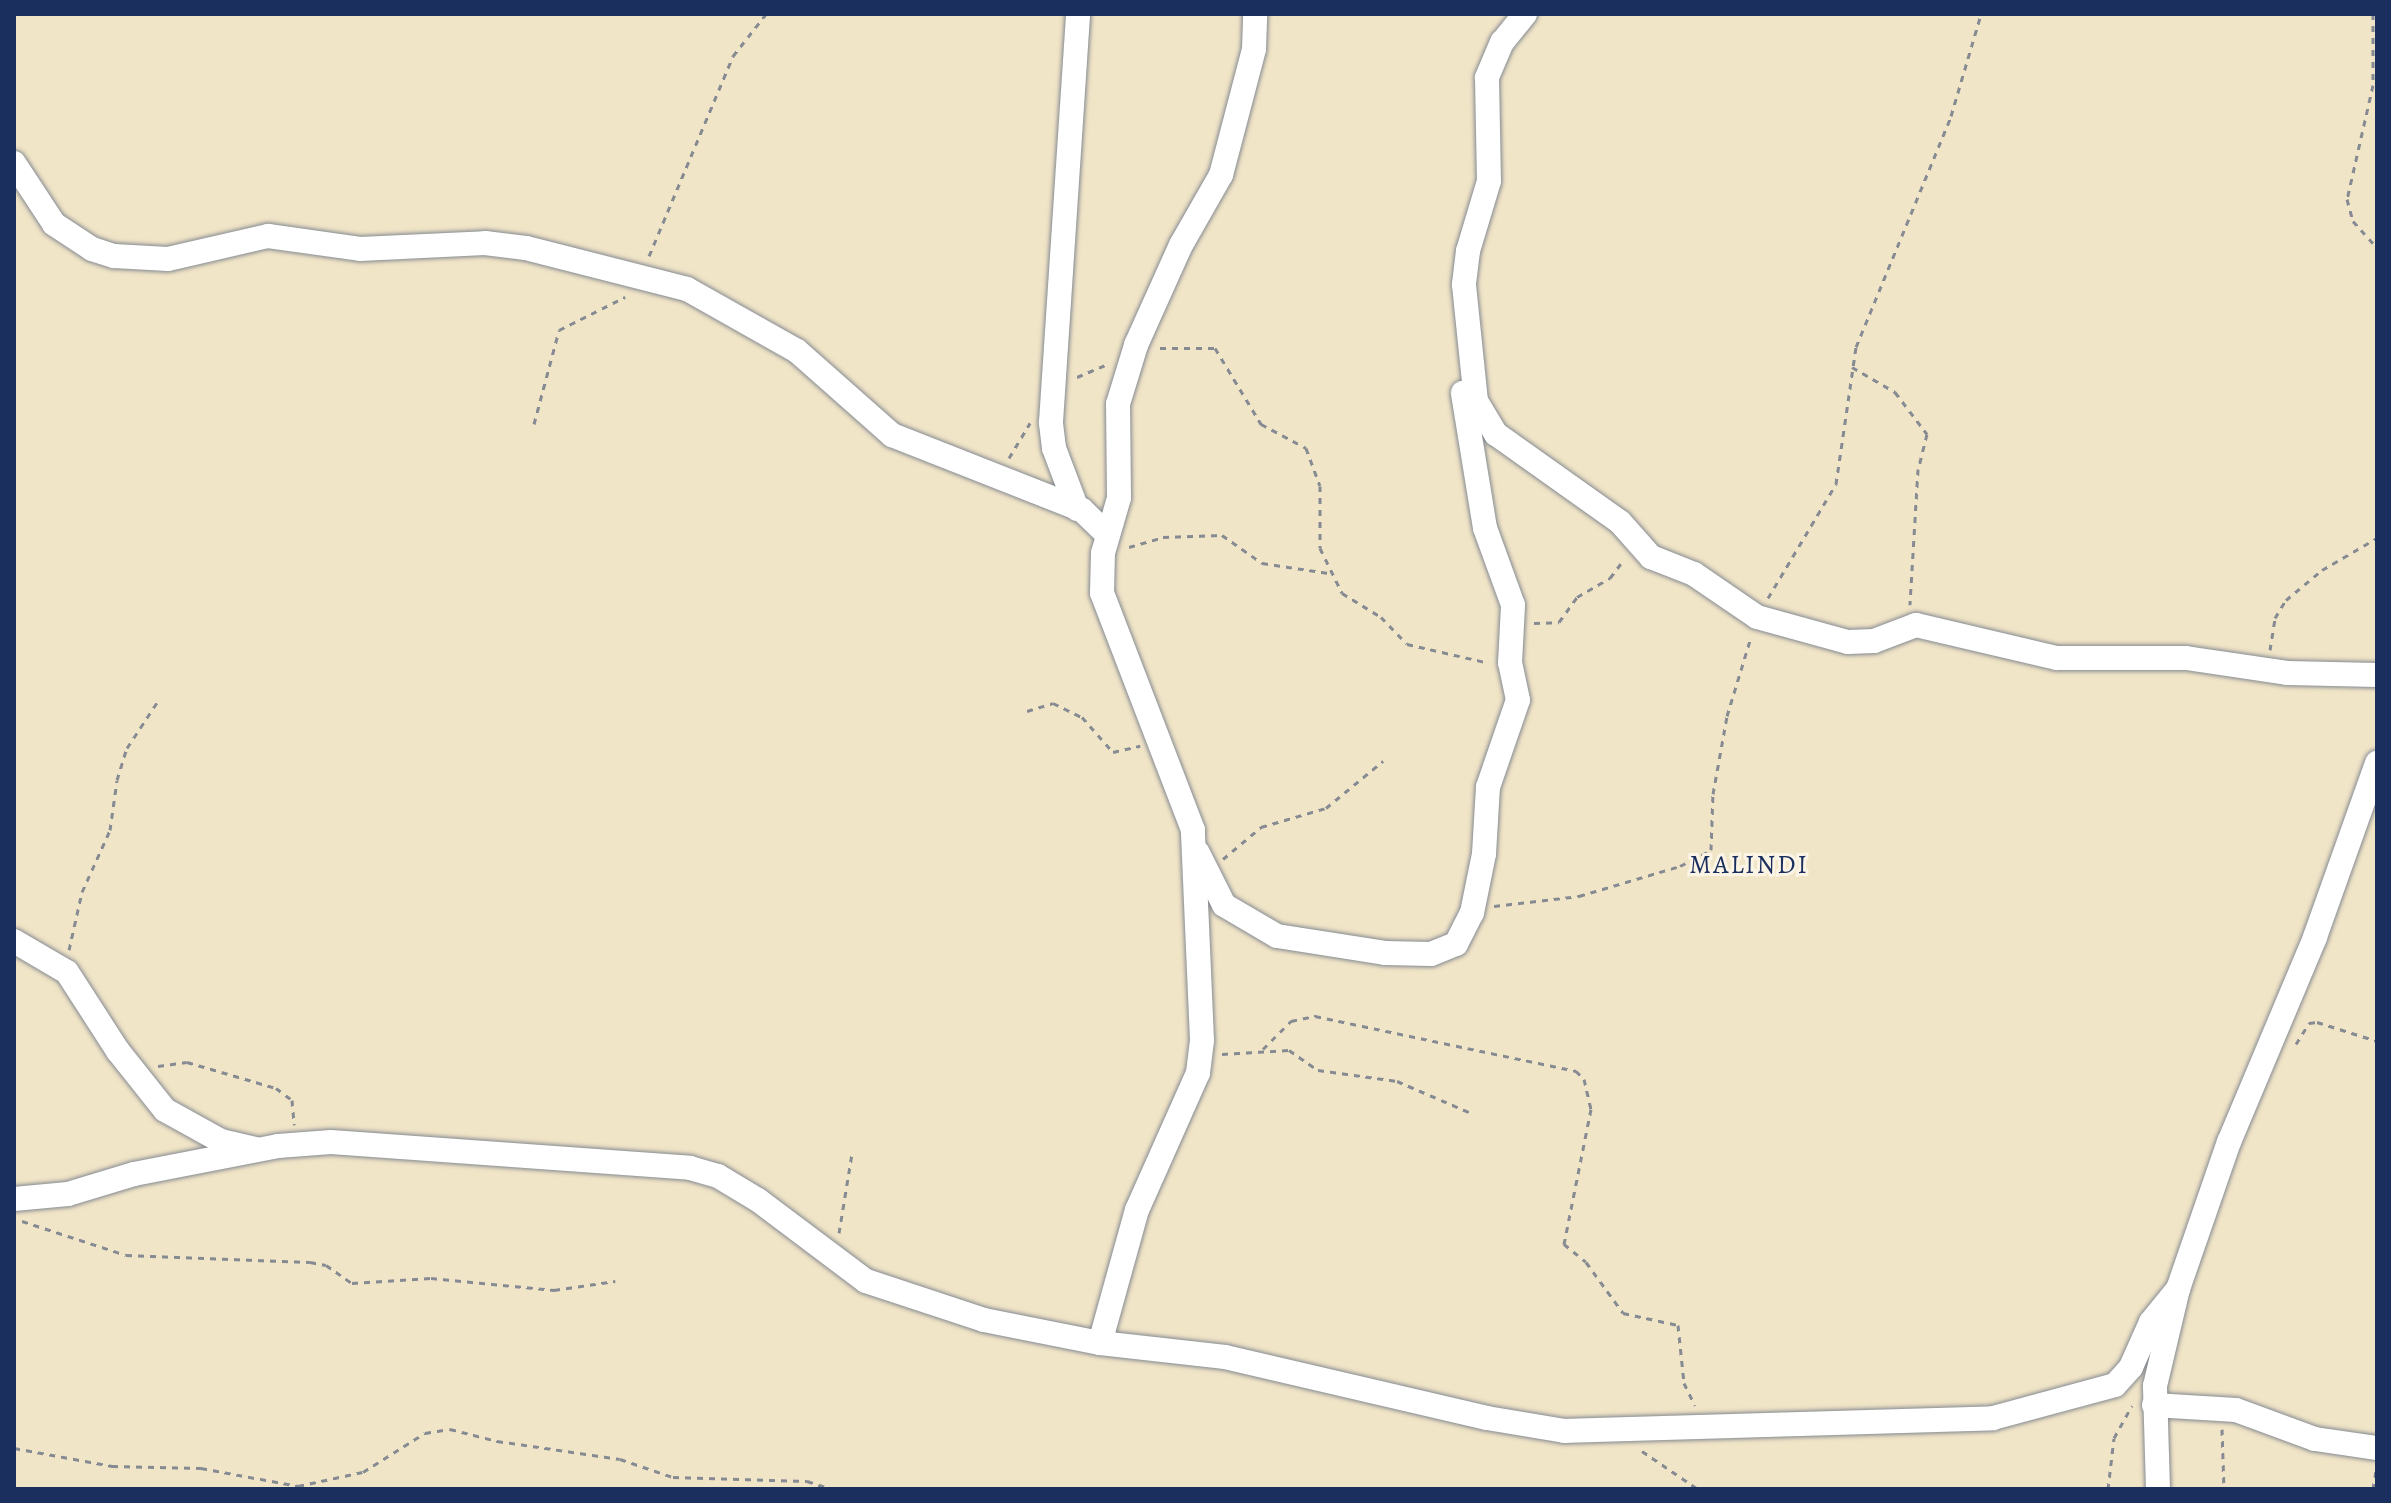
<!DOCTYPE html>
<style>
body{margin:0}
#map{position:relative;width:2391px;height:1503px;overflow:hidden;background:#f1e5c7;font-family:Alegreya,serif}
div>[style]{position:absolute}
.path>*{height:3px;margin-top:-1.5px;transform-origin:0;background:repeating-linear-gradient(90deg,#868a92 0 6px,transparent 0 12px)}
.roads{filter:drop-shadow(0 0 2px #868a92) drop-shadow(0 0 2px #868a92)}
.minor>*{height:24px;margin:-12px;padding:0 12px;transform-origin:12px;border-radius:12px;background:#fff}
span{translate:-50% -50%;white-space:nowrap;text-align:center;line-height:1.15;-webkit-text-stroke:6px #fcf5e5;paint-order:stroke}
.quarter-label{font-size:26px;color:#1b2f5e;letter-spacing:2px}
.frame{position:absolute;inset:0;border:16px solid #1b2f5e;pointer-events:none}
</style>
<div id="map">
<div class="path">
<div style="left:2373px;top:14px;width:71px;rotate:90deg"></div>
<div style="left:2373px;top:85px;width:117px;rotate:102.8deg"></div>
<div style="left:2347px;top:199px;width:23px;rotate:75deg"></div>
<div style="left:2353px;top:221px;width:36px;rotate:48deg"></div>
<div style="left:649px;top:256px;width:217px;rotate:-67.2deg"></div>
<div style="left:733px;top:56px;width:53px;rotate:-51.8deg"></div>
<div style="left:1160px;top:348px;width:55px"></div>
<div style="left:1215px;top:348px;width:89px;rotate:58.8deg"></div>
<div style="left:1261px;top:424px;width:51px;rotate:28.1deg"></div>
<div style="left:1306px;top:448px;width:40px;rotate:69.8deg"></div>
<div style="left:1320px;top:486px;width:62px;rotate:90deg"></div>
<div style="left:1320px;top:548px;width:50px;rotate:63.9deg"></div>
<div style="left:1342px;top:593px;width:46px;rotate:31.6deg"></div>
<div style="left:1381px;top:617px;width:37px;rotate:46deg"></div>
<div style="left:1407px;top:644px;width:84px;rotate:13deg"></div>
<div style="left:1852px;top:367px;width:50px;rotate:30.2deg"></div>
<div style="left:1895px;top:392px;width:53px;rotate:52.7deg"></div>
<div style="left:1927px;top:434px;width:36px;rotate:104deg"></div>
<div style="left:1918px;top:469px;width:136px;rotate:93.4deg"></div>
<div style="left:1077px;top:377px;width:33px;rotate:-23deg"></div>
<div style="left:534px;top:424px;width:97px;rotate:-75.1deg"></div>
<div style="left:559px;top:330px;width:74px;rotate:-26.6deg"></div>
<div style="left:1009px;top:458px;width:41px;rotate:-59deg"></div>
<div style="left:1129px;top:547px;width:35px;rotate:-16deg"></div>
<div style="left:1163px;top:537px;width:59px;rotate:-1.9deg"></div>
<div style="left:1222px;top:535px;width:49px;rotate:35deg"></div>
<div style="left:1262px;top:563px;width:67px;rotate:8.6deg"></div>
<div style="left:1768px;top:598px;width:133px;rotate:-59.2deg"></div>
<div style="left:1836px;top:484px;width:138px;rotate:-81.7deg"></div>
<div style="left:1856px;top:347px;width:250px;rotate:-67.6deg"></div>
<div style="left:1951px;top:116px;width:106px;rotate:-73.6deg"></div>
<div style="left:1534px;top:623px;width:25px;rotate:-2deg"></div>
<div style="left:1559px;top:622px;width:31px;rotate:-54deg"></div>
<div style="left:1577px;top:597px;width:38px;rotate:-30deg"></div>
<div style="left:1610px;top:578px;width:21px;rotate:-53deg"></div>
<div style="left:2270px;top:650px;width:32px;rotate:-81deg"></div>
<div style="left:2275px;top:618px;width:21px;rotate:-59deg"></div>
<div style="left:2286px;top:600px;width:47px;rotate:-39.8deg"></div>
<div style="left:2322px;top:570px;width:64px;rotate:-30.2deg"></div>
<div style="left:1027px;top:711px;width:27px;rotate:-17deg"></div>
<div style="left:1053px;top:703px;width:32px;rotate:26deg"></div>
<div style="left:1082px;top:717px;width:47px;rotate:48.5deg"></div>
<div style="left:1113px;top:752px;width:28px;rotate:-13deg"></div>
<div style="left:1223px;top:859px;width:50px;rotate:-40.1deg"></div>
<div style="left:1261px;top:827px;width:68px;rotate:-16.3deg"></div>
<div style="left:1326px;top:808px;width:74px;rotate:-39.5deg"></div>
<div style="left:1494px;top:906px;width:86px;rotate:-6.7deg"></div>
<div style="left:1579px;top:896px;width:105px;rotate:-16.5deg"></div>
<div style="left:1680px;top:866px;width:35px;rotate:-27deg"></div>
<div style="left:1711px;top:850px;width:56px;rotate:-88deg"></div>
<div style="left:1713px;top:794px;width:79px;rotate:-79.8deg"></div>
<div style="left:1727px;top:716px;width:83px;rotate:-73.1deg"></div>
<div style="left:69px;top:950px;width:59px;rotate:-77.4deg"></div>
<div style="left:82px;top:892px;width:68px;rotate:-65.7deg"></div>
<div style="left:110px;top:830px;width:50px;rotate:-82deg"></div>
<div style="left:117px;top:780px;width:34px;rotate:-73deg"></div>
<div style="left:127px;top:748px;width:56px;rotate:-56.6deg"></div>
<div style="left:2296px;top:1044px;width:25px;rotate:-58deg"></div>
<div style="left:2309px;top:1023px;width:8px;rotate:-7deg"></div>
<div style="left:2317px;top:1022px;width:63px;rotate:17.6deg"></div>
<div style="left:1263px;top:1049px;width:40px;rotate:-45deg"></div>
<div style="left:1291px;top:1021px;width:25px;rotate:-12deg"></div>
<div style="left:1315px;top:1016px;width:267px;rotate:11.9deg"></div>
<div style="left:1576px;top:1071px;width:11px;rotate:45deg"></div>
<div style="left:1584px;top:1079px;width:31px;rotate:77deg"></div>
<div style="left:1591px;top:1109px;width:138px;rotate:101.3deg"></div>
<div style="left:1564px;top:1244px;width:28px;rotate:39deg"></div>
<div style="left:1586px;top:1262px;width:63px;rotate:54deg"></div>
<div style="left:1623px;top:1313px;width:56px;rotate:12.3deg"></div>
<div style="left:1678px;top:1325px;width:58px;rotate:84.1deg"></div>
<div style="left:1684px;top:1383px;width:25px;rotate:64deg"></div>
<div style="left:1222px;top:1054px;width:67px;rotate:-3.4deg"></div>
<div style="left:1289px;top:1050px;width:35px;rotate:35deg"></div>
<div style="left:1318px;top:1070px;width:80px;rotate:7.9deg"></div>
<div style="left:1397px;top:1081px;width:81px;rotate:23.4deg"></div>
<div style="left:158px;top:1066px;width:29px;rotate:-8deg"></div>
<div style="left:187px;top:1062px;width:93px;rotate:16.3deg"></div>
<div style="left:276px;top:1088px;width:20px;rotate:37deg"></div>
<div style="left:292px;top:1100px;width:25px;rotate:85deg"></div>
<div style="left:22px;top:1221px;width:109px;rotate:18.1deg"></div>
<div style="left:126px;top:1255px;width:184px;rotate:2.2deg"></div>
<div style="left:310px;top:1262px;width:16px;rotate:11deg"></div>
<div style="left:326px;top:1265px;width:32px;rotate:35deg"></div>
<div style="left:352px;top:1283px;width:79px;rotate:-3.6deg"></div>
<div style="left:431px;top:1278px;width:124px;rotate:5.6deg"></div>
<div style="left:554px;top:1290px;width:62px;rotate:-8.4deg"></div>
<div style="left:839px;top:1233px;width:80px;rotate:-80.7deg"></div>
<div style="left:2222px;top:1429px;width:60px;rotate:88.1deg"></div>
<div style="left:14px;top:1448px;width:100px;rotate:10.4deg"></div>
<div style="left:112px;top:1466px;width:89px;rotate:1.3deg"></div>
<div style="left:201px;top:1468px;width:99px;rotate:10.5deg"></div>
<div style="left:298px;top:1486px;width:66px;rotate:-12.2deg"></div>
<div style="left:363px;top:1472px;width:73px;rotate:-32.2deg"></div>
<div style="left:425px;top:1433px;width:25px;rotate:-9deg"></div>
<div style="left:450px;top:1429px;width:49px;rotate:14.3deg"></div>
<div style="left:497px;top:1441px;width:124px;rotate:8.3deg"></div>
<div style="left:620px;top:1459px;width:56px;rotate:18.8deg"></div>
<div style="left:673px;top:1477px;width:134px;rotate:1.7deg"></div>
<div style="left:807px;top:1481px;width:25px;rotate:18deg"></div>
<div style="left:1642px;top:1451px;width:68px;rotate:34.2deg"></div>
<div style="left:2108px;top:1489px;width:51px;rotate:-83.3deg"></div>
<div style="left:2114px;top:1438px;width:37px;rotate:-61deg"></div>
<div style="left:2373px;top:1489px;width:19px;rotate:-81deg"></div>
</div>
<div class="roads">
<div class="minor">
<div style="left:1525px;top:14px;width:36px;rotate:129deg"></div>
<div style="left:1502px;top:42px;width:39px;rotate:113deg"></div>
<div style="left:1487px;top:78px;width:103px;rotate:88.9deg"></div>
<div style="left:1489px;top:181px;width:73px;rotate:106.7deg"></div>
<div style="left:1468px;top:251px;width:34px;rotate:97deg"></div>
<div style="left:1464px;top:285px;width:117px;rotate:84.1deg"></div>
<div style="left:1476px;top:401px;width:39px;rotate:59deg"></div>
<div style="left:1496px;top:434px;width:152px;rotate:35.4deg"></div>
<div style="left:1620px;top:522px;width:47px;rotate:48.5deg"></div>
<div style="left:1651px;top:557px;width:46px;rotate:21.6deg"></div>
<div style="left:1694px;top:574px;width:76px;rotate:34.3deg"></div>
<div style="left:1757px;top:617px;width:94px;rotate:15.4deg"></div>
<div style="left:1848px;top:642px;width:26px;rotate:-2deg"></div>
<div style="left:1874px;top:641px;width:45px;rotate:-20.9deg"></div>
<div style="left:1916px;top:625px;width:145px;rotate:13.2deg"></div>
<div style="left:2057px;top:658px;width:129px"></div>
<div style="left:2186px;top:658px;width:102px;rotate:8.4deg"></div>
<div style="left:2287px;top:673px;width:90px;rotate:1.3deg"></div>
<div style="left:14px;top:163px;width:73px;rotate:56.7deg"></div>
<div style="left:54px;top:224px;width:45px;rotate:33.3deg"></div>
<div style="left:92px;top:249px;width:23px;rotate:18deg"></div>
<div style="left:114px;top:256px;width:54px;rotate:3.2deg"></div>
<div style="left:168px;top:259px;width:103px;rotate:-13deg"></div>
<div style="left:268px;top:236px;width:93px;rotate:8deg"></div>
<div style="left:360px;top:249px;width:125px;rotate:-2.7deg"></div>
<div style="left:485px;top:243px;width:41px;rotate:7deg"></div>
<div style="left:526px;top:248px;width:166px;rotate:14.3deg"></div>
<div style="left:687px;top:289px;width:126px;rotate:29.4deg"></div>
<div style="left:797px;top:351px;width:127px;rotate:41.5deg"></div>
<div style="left:892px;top:435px;width:204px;rotate:21.5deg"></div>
<div style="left:1082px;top:510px;width:35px;rotate:44deg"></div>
<div style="left:1077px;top:509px;width:65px;rotate:-110.7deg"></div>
<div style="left:1054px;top:448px;width:26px;rotate:-97deg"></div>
<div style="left:1051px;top:422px;width:409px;rotate:-86.2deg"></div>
<div style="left:1198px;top:853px;width:58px;rotate:63.4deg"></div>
<div style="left:1224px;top:905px;width:61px;rotate:30.3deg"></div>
<div style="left:1277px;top:936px;width:109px;rotate:8.9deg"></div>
<div style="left:1385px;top:953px;width:46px;rotate:1.2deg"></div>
<div style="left:1431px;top:954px;width:27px;rotate:-22deg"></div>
<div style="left:1456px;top:944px;width:35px;rotate:-63deg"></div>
<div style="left:1472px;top:913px;width:60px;rotate:-78.5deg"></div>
<div style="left:1484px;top:854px;width:67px;rotate:-86.6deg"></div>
<div style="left:1488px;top:787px;width:92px;rotate:-71deg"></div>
<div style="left:1518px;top:700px;width:38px;rotate:-102deg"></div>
<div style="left:1510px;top:663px;width:58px;rotate:-87deg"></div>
<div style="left:1513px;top:605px;width:82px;rotate:-110deg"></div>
<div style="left:1485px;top:528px;width:137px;rotate:-99.3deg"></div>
<div style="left:14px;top:941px;width:61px;rotate:30.3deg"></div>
<div style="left:67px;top:972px;width:94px;rotate:57.2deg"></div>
<div style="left:118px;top:1051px;width:75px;rotate:51.5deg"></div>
<div style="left:165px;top:1110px;width:64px;rotate:29deg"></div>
<div style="left:221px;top:1141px;width:35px;rotate:13deg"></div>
<div style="left:14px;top:1199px;width:54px;rotate:-5.3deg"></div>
<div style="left:68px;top:1194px;width:69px;rotate:-16.9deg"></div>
<div style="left:134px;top:1174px;width:147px;rotate:-11deg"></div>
<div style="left:278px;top:1146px;width:53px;rotate:-4.3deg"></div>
<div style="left:331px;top:1142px;width:360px;rotate:4.1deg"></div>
<div style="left:690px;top:1168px;width:29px;rotate:16deg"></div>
<div style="left:718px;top:1176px;width:47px;rotate:31deg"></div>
<div style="left:758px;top:1200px;width:135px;rotate:36.9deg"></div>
<div style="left:866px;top:1281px;width:124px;rotate:18.3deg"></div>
<div style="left:984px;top:1320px;width:118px;rotate:11.2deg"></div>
<div style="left:1100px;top:1343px;width:126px;rotate:6.4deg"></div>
<div style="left:1225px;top:1357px;width:269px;rotate:13.1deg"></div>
<div style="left:1487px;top:1418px;width:79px;rotate:9.5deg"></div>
<div style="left:1565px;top:1431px;width:428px;rotate:-1.7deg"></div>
<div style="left:1993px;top:1418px;width:126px;rotate:-15.1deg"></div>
<div style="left:2115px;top:1385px;width:24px;rotate:-48deg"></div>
<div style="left:2131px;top:1367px;width:49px;rotate:-66deg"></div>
<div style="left:2151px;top:1322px;width:43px;rotate:-50.7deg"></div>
<div style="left:1100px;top:1343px;width:138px;rotate:-74.5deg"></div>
<div style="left:1137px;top:1210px;width:150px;rotate:-66deg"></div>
<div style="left:1198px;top:1073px;width:33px;rotate:-83deg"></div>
<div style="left:1202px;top:1040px;width:210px;rotate:-92.5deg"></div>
<div style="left:1193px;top:830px;width:254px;rotate:-111deg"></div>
<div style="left:1102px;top:593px;width:40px;rotate:-88.6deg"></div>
<div style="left:1103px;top:553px;width:57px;rotate:-73.8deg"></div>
<div style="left:1119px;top:498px;width:94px;rotate:-90.6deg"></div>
<div style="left:1118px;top:404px;width:62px;rotate:-73deg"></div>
<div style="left:1136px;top:345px;width:110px;rotate:-65.8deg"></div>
<div style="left:1181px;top:245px;width:81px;rotate:-60.3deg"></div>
<div style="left:1221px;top:175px;width:130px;rotate:-75.3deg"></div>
<div style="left:1254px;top:49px;width:35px;rotate:-88deg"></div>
<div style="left:2154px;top:1405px;width:82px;rotate:3.5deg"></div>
<div style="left:2236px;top:1410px;width:84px;rotate:20.2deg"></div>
<div style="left:2315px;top:1439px;width:63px;rotate:8.3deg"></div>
<div style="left:2158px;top:1489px;width:103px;rotate:-91.7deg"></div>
<div style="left:2155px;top:1386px;width:100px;rotate:-76.7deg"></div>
<div style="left:2178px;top:1289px;width:156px;rotate:-70.9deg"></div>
<div style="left:2229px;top:1142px;width:222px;rotate:-67.2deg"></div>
<div style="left:2315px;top:937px;width:185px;rotate:-70.4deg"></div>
</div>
</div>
<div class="quarter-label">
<span style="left:1749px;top:865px">MALINDI</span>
</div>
<div class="frame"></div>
</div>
